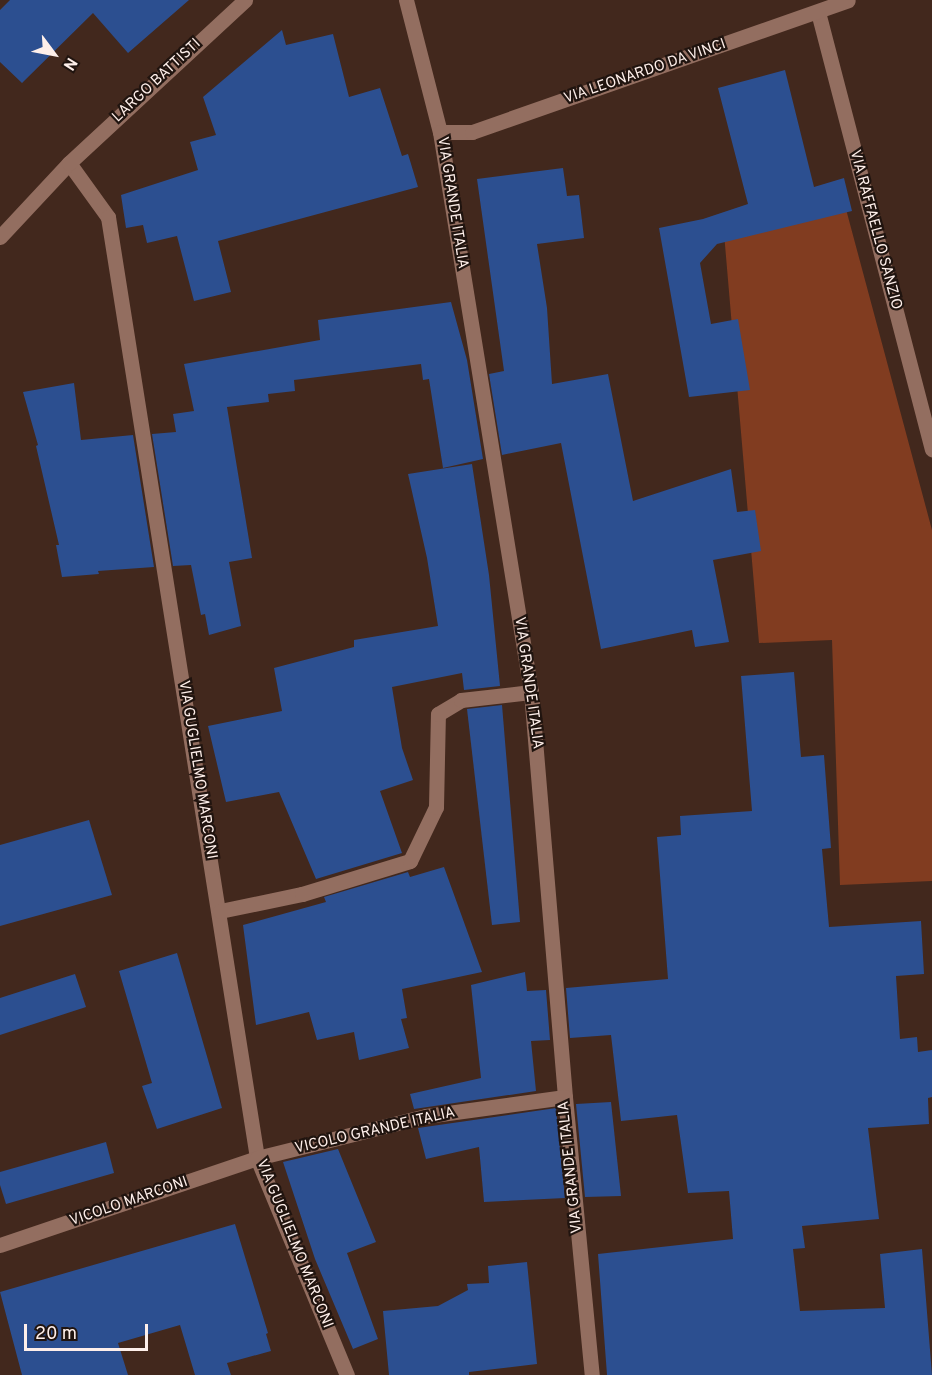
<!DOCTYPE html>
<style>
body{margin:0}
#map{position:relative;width:932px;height:1375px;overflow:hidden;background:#42281d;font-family:Overpass,sans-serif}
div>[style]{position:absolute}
.green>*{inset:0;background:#813c20}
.building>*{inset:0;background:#2c4f90}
.minor>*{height:15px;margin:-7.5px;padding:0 7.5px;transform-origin:7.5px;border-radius:7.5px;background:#936e60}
span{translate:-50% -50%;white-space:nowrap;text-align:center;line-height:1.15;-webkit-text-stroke:4.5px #20140f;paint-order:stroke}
.street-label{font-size:15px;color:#feefea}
.north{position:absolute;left:24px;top:24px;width:60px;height:60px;-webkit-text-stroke:4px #20140f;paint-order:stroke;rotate:122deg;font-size:16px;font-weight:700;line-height:24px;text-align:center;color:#feefea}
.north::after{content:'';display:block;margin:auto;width:21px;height:27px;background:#feefea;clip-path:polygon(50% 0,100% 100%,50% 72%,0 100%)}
.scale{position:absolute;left:24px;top:1324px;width:124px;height:27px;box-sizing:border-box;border:3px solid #feefea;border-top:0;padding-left:8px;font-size:18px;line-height:21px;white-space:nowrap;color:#feefea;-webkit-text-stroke:4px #20140f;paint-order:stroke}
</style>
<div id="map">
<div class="green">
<div style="clip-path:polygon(843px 198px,932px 530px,932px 881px,840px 885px,832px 640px,759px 643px,724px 233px)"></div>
</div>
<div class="building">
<div style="clip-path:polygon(10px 0,189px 0,128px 53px,93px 13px,22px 83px,0 62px,0 10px)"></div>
<div style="clip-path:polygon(282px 30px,286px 45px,333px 34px,349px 97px,380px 88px,402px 156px,408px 154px,418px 187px,218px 241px,231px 292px,194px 301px,177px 236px,147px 243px,143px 225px,126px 228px,121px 195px,198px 170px,190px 142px,216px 135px,203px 97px)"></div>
<div style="clip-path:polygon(785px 70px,814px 187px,844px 178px,852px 211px,717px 244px,700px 263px,711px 324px,738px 319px,750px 390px,689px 397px,659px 228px,703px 219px,748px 204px,718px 88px)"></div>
<div style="clip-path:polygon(563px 168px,567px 196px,579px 195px,584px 238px,537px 244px,547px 308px,552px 384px,608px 374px,633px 501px,731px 469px,737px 512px,755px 510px,761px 551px,713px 560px,729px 642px,695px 647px,692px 630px,601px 649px,561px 443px,502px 455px,489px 374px,504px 371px,477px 179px)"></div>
<div style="clip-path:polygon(451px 302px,467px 360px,483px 459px,443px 468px,429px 379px,423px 380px,421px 364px,294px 380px,295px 391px,268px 394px,269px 402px,227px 407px,252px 558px,229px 562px,241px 626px,209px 635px,205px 614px,201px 615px,191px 565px,173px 566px,152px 434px,176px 432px,173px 414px,194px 411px,184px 364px,320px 340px,318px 320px)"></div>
<div style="clip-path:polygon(74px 383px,81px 440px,133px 435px,154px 567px,98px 571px,99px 574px,62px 577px,56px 545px,59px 545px,36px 446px,38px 445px,23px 392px)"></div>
<div style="clip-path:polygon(472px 464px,489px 575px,500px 686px,464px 690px,462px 673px,392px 687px,402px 748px,413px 780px,380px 791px,402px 853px,316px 879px,279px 792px,226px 802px,208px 726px,282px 711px,274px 668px,354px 647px,354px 640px,438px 626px,427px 558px,408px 474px)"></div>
<div style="clip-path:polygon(794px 672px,801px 757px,824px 755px,831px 848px,822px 849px,829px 927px,921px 921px,924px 974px,896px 976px,900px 1039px,917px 1037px,918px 1052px,932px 1050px,932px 1097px,928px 1098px,929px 1124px,868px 1128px,879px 1219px,802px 1226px,805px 1248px,793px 1249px,800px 1311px,885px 1308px,880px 1254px,922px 1249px,932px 1375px,607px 1375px,598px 1254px,733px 1239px,729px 1191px,688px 1193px,677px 1115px,621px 1121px,611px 1035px,570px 1038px,566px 988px,668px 979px,657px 837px,681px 835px,680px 816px,752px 811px,741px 676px)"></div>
<div style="clip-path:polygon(502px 705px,520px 922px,492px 925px,467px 709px)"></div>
<div style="clip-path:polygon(89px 820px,112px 895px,0 926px,0 845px)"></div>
<div style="clip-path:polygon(444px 867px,482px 972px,402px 989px,407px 1018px,401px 1019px,409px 1048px,359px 1060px,354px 1032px,317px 1040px,309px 1012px,256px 1025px,243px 925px,326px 902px,324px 897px,408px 872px,410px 877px)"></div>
<div style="clip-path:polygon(177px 953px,222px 1108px,157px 1129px,142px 1086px,152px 1083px,119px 971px)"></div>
<div style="clip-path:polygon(525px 972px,527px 991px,546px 990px,550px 1040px,531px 1041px,536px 1091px,414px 1109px,410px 1094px,481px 1078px,471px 985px)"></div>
<div style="clip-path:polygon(75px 974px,86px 1007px,0 1035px,0 998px)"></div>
<div style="clip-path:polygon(611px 1102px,621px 1196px,585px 1197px,576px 1104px)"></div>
<div style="clip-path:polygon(556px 1108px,565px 1198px,484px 1202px,479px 1147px,426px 1159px,418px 1128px)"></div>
<div style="clip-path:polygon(106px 1142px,114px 1173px,6px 1204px,0 1185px,0 1172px)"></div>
<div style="clip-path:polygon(338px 1149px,376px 1242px,347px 1253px,378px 1339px,353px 1349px,315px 1259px,283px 1162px)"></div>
<div style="clip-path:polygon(235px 1224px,268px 1333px,266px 1334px,271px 1351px,227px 1363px,231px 1375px,195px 1375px,180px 1325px,118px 1343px,128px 1375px,22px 1375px,0 1292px)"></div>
<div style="clip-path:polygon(527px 1262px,537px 1364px,469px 1372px,469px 1375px,389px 1375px,383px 1311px,438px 1306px,468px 1290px,467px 1284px,489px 1283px,488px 1266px)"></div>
</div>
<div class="minor">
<div style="left:406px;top:0;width:136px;rotate:75.6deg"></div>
<div style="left:440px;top:132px;width:567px;rotate:80.77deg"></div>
<div style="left:531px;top:692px;width:406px;rotate:85.2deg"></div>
<div style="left:565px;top:1097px;width:279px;rotate:84.5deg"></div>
<div style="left:818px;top:12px;width:452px;rotate:75.4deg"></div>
<div style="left:440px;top:132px;width:32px"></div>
<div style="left:472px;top:132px;width:398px;rotate:-19.3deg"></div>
<div style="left:69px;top:163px;width:67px;rotate:54.2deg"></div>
<div style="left:108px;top:217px;width:953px;rotate:81deg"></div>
<div style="left:257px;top:1158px;width:235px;rotate:67.5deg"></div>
<div style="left:0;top:237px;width:101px;rotate:-47deg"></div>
<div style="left:69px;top:163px;width:240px;rotate:-42.8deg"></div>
<div style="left:220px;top:911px;width:84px;rotate:-11.7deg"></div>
<div style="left:302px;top:894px;width:113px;rotate:-17deg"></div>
<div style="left:410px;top:861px;width:60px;rotate:-64.3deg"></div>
<div style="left:436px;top:807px;width:93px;rotate:-88.8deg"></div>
<div style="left:438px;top:714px;width:27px;rotate:-31deg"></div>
<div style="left:461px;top:700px;width:70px;rotate:-6.5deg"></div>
<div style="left:0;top:1245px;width:271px;rotate:-18.7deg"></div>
<div style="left:257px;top:1158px;width:174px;rotate:-14deg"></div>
<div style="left:426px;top:1116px;width:140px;rotate:-7.8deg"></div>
</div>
<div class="street-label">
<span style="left:645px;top:72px;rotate:-19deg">VIA LEONARDO DA VINCI</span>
<span style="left:157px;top:81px;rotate:-43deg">LARGO BATTISTI</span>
<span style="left:452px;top:203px;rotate:81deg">VIA GRANDE ITALIA</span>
<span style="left:875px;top:230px;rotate:75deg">VIA RAFFAELLO SANZIO</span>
<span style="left:528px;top:683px;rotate:82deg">VIA GRANDE ITALIA</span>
<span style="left:197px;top:770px;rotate:81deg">VIA GUGLIELMO MARCONI</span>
<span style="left:375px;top:1131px;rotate:-13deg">VICOLO GRANDE ITALIA</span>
<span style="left:571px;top:1167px;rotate:-96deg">VIA GRANDE ITALIA</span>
<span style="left:129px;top:1202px;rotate:-19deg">VICOLO MARCONI</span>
<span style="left:294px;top:1244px;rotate:68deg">VIA GUGLIELMO MARCONI</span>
</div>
<div class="north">N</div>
<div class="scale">20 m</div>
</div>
